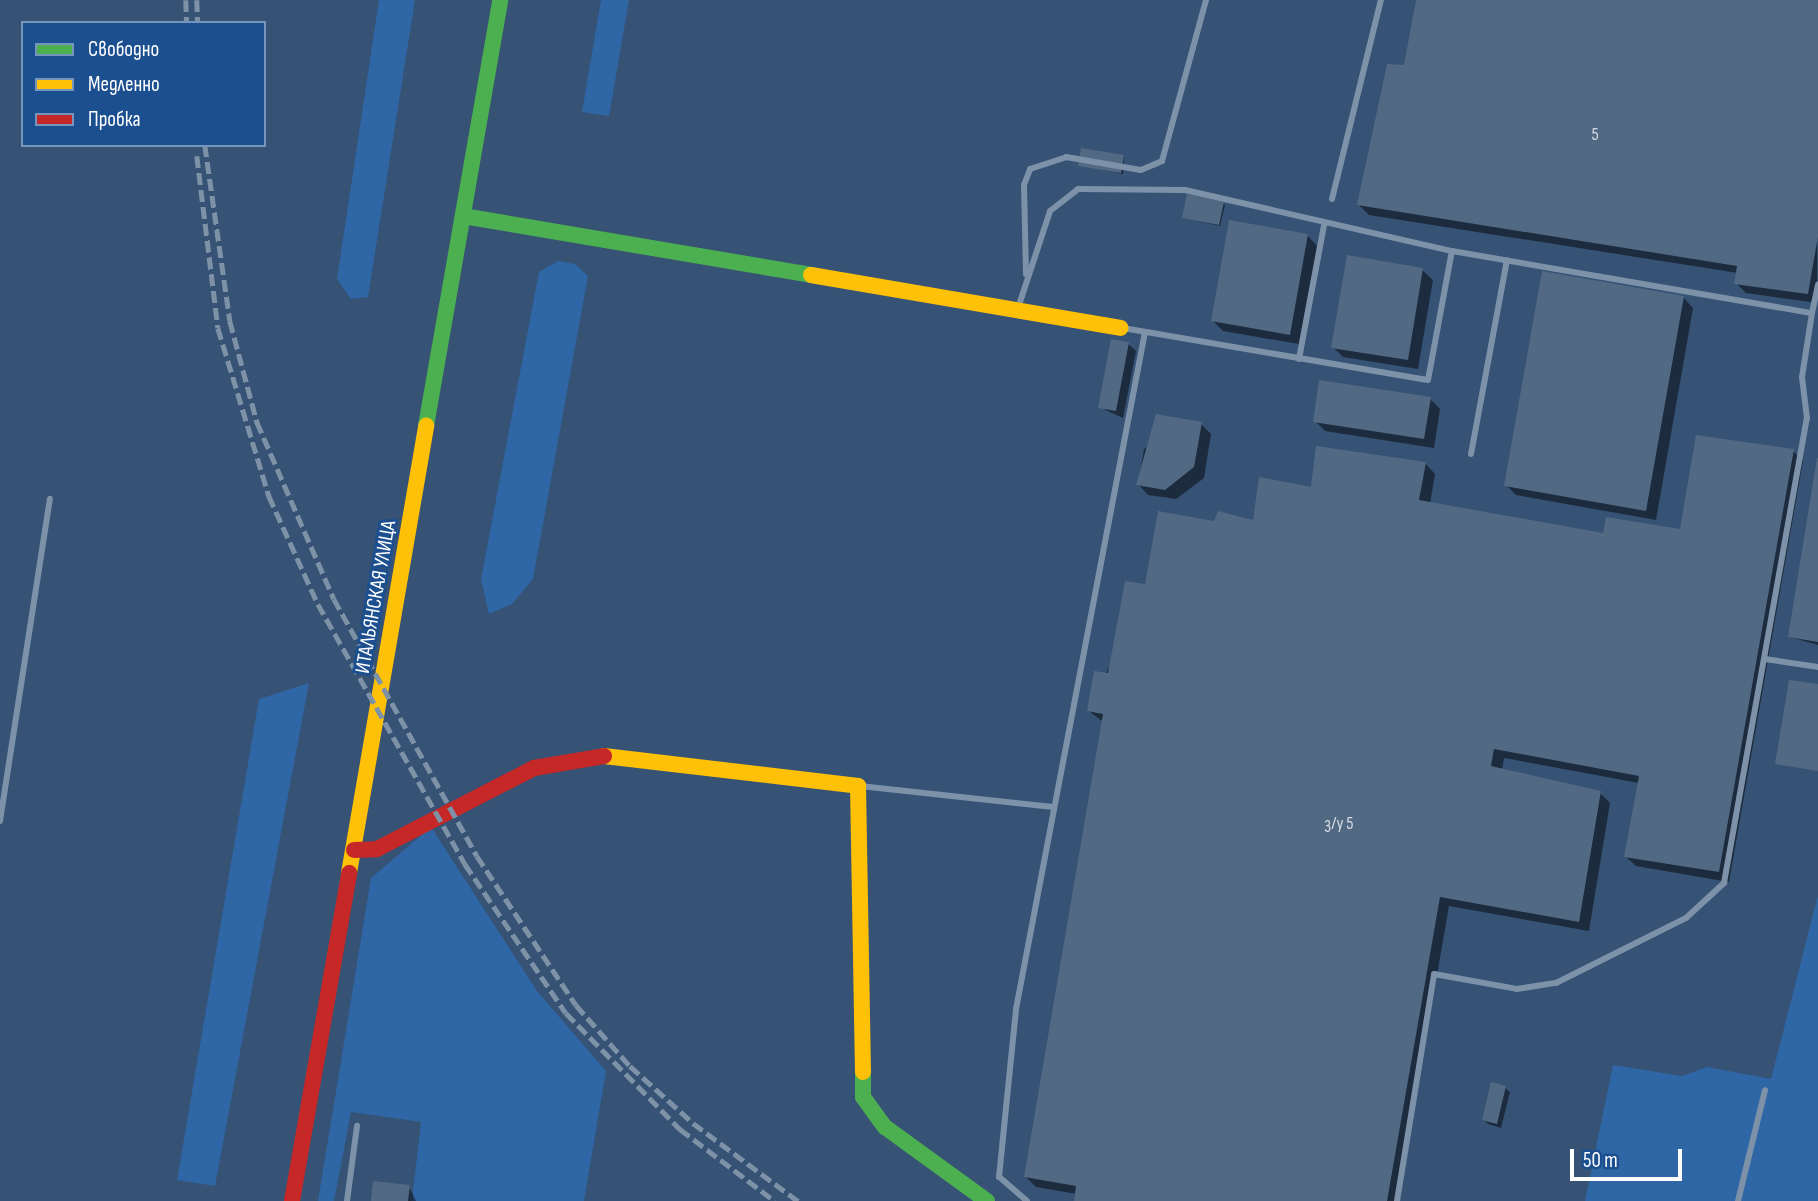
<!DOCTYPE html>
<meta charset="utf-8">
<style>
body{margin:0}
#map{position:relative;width:1818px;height:1201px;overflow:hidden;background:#365274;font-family:"Sofia Sans Condensed",sans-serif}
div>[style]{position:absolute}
.green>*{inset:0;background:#2f66a5}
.shadow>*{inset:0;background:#0007}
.building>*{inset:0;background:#526984}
.lane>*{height:6px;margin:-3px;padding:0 3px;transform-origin:3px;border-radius:3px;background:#7d92a8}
.fast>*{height:16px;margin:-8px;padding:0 8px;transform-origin:8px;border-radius:8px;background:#4caf50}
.slow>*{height:16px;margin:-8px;padding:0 8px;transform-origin:8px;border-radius:8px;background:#ffc107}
.jam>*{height:16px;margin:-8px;padding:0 8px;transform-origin:8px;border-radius:8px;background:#c62828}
.rail>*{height:4.5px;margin-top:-2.25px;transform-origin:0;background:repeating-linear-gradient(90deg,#7e92a7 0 12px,transparent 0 17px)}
span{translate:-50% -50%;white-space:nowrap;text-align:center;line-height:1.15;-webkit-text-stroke:6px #1b4f8f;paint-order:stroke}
.number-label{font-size:18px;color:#d4dae0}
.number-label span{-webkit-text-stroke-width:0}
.street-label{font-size:21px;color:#fff}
.legend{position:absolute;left:21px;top:21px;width:245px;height:126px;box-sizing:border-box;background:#1b4f8f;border:2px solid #7695bc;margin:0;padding:9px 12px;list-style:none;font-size:21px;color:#fff}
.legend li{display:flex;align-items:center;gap:14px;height:35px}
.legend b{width:35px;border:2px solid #7695bc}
.scale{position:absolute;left:1570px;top:1149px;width:112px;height:32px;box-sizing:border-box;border:4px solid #fff;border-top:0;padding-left:9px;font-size:21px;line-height:24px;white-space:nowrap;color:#fff;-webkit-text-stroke:5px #1b4f8f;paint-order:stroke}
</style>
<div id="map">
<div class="green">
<div style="clip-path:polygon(379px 0,415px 0,368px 297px,351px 299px,337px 279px)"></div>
<div style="clip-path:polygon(601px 0,629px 0,609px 116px,582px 112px)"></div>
<div style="clip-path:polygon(558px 261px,575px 264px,588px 276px,533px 579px,512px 604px,489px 614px,481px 579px,539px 272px)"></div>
<div style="clip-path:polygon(309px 683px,215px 1186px,177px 1180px,259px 699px)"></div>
<div style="clip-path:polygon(431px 827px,537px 991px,606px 1071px,584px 1201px,412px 1201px,421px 1122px,351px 1112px,334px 1201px,318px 1201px,371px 878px)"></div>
<div style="clip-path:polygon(1818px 895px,1818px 1201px,1585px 1201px,1613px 1065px,1682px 1076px,1707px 1067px,1771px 1079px)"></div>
</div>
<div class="shadow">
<div style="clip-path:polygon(1418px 0,1818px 0,1817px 303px,1746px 293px,1736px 283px,1738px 273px,1369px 215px,1359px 205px,1406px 66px)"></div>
<div style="clip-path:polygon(1124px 156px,1123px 174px,1080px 165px)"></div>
<div style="clip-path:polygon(1225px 205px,1220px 226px,1184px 218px,1223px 203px)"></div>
<div style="clip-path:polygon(1307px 235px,1317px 246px,1299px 344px,1223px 331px,1213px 321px)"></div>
<div style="clip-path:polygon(1422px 270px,1433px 280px,1418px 369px,1343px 357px,1333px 347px)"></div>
<div style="clip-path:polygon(1683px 297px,1693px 308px,1656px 520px,1516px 495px,1506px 485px)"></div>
<div style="clip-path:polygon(1128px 344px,1136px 351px,1123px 418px,1099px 407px)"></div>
<div style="clip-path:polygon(1430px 399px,1440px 409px,1434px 448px,1325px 431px,1315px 421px)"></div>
<div style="clip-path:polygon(1201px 424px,1211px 434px,1204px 478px,1176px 499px,1148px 495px,1138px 484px,1144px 449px)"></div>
<div style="clip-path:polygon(1793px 451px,1803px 461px,1729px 882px,1636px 866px,1625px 856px,1639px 783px,1504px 758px,1502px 771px,1600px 793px,1610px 803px,1589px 931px,1449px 906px,1398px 1201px,1075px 1201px,1077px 1194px,1036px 1187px,1026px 1177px,1103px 722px,1089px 711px,1146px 586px,1215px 523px,1254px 522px,1313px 489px,1425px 463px,1435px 474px,1430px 504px,1604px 535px,1681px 531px)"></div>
<div style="clip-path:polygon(1818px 460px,1818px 645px,1790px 637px)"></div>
<div style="clip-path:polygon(1505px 1088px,1510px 1092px,1501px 1128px,1488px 1124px,1484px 1120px)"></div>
<div style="clip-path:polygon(409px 1187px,416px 1201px,373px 1201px)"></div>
</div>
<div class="building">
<div style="clip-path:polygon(1416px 0,1818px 0,1818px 236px,1808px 294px,1734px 284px,1737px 266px,1357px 205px,1387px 64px,1404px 65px)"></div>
<div style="clip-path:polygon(1081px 148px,1124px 155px,1121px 173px,1078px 166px)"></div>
<div style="clip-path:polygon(1187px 194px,1224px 202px,1219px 225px,1182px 218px)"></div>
<div style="clip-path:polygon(1229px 220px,1308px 234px,1290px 335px,1211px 321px)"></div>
<div style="clip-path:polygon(1347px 255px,1423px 268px,1408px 360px,1331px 348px)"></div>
<div style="clip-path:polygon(1542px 271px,1684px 296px,1646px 511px,1504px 486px)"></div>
<div style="clip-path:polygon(1111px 339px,1129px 342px,1116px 411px,1098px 408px)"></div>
<div style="clip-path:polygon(1319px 380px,1431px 397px,1424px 439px,1313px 422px)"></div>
<div style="clip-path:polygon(1156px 414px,1202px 422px,1194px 467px,1165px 490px,1136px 485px)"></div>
<div style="clip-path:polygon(1696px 435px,1794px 449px,1719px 872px,1624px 857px,1639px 776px,1494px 749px,1491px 766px,1601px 791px,1579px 922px,1440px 897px,1387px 1201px,1074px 1201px,1076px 1186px,1024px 1177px,1103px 714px,1087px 711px,1094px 671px,1108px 673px,1125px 581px,1145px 584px,1158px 511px,1214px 521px,1218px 511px,1253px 520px,1259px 477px,1311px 487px,1316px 446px,1426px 462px,1419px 500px,1603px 533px,1606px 517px,1680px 529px)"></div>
<div style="clip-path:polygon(1817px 458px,1818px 458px,1818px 642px,1788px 637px)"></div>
<div style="clip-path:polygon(1789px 680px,1818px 684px,1818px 771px,1775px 764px)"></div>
<div style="clip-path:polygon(1491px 1082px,1506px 1086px,1497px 1124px,1482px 1120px)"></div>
<div style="clip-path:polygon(373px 1181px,410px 1185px,408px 1201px,371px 1201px)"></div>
</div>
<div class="lane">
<div style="left:1332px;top:199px;width:205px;rotate:-76.2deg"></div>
<div style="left:1026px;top:274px;width:89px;rotate:-91.3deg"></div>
<div style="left:1024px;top:185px;width:17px;rotate:-69deg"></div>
<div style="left:1030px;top:169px;width:38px;rotate:-18deg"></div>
<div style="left:1066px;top:157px;width:76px;rotate:9.8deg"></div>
<div style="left:1141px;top:170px;width:23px;rotate:-23deg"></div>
<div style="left:1162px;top:161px;width:167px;rotate:-74.7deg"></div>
<div style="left:1018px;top:308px;width:102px;rotate:-71.7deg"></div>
<div style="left:1050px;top:211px;width:36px;rotate:-38deg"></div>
<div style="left:1078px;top:189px;width:107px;rotate:0.5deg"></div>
<div style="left:1185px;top:190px;width:274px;rotate:12.9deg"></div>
<div style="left:1123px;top:328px;width:309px;rotate:9.7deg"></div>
<div style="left:1428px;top:380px;width:131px;rotate:-79.5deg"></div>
<div style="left:1452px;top:251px;width:365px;rotate:9.8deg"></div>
<div style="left:1812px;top:313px;width:29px;rotate:-78deg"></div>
<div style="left:1299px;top:359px;width:136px;rotate:-79.4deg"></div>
<div style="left:1471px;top:454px;width:197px;rotate:-79.5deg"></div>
<div style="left:1765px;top:659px;width:54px;rotate:8.6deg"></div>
<div style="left:860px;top:786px;width:194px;rotate:6.2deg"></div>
<div style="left:0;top:821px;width:326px;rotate:-81.2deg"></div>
<div style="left:347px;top:1201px;width:76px;rotate:-82.4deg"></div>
<div style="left:1027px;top:1201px;width:37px;rotate:-139deg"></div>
<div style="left:999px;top:1177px;width:169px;rotate:-84.2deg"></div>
<div style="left:1016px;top:1009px;width:689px;rotate:-79.21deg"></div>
<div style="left:1397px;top:1201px;width:230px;rotate:-80.7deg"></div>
<div style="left:1434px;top:974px;width:84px;rotate:10.2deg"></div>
<div style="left:1517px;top:989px;width:39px;rotate:-9deg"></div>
<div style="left:1556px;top:983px;width:145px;rotate:-26.6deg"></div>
<div style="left:1686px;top:918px;width:52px;rotate:-42.6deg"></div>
<div style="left:1724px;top:883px;width:472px;rotate:-79.9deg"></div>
<div style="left:1807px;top:418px;width:41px;rotate:-97deg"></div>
<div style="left:1802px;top:377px;width:65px;rotate:-81.1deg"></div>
<div style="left:1738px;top:1201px;width:114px;rotate:-76.3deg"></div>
</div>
<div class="fast">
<div style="left:463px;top:216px;width:353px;rotate:9.6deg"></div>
<div style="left:426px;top:426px;width:432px;rotate:-80.1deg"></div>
<div style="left:863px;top:1072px;width:25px;rotate:90deg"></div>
<div style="left:863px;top:1097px;width:37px;rotate:54deg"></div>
<div style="left:885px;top:1127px;width:126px;rotate:36deg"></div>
</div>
<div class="slow">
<div style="left:811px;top:275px;width:314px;rotate:9.7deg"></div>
<div style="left:604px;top:756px;width:256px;rotate:6.7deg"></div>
<div style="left:858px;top:786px;width:286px;rotate:89deg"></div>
<div style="left:349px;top:873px;width:454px;rotate:-80.2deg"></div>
</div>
<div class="jam">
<div style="left:354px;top:850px;width:23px;rotate:-2deg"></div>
<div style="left:377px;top:849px;width:177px;rotate:-27.3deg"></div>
<div style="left:534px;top:768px;width:71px;rotate:-9.7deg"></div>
<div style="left:292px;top:1201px;width:333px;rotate:-80.1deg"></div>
</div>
<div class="rail">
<div style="left:186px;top:0;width:23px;rotate:88deg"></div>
<div style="left:197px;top:0;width:23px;rotate:88deg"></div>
<div style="left:205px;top:145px;width:178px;rotate:81.9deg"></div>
<div style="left:230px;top:321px;width:105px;rotate:75deg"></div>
<div style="left:257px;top:422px;width:193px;rotate:66.5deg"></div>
<div style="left:334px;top:599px;width:294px;rotate:60.9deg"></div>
<div style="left:477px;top:856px;width:179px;rotate:56.4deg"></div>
<div style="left:576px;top:1005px;width:81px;rotate:48.5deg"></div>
<div style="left:630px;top:1066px;width:85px;rotate:42.1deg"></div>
<div style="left:693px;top:1123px;width:131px;rotate:36.6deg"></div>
<div style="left:197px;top:156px;width:173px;rotate:83deg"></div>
<div style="left:218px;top:328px;width:176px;rotate:73.1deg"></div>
<div style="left:269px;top:496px;width:119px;rotate:65.6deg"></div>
<div style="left:318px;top:604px;width:299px;rotate:60.5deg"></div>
<div style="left:465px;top:864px;width:180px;rotate:55.9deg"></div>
<div style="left:566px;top:1013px;width:163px;rotate:45.5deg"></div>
<div style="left:680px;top:1129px;width:119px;rotate:37.2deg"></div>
</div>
<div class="number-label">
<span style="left:1595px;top:135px">5</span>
<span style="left:1339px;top:824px">з/у 5</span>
</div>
<div class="street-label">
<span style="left:376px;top:597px;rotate:-80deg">ИТАЛЬЯНСКАЯ УЛИЦА</span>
</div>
<ul class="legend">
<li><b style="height:9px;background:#4caf50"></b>Свободно</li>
<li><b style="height:9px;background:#ffc107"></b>Медленно</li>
<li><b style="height:9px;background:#c62828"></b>Пробка</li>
</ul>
<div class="scale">50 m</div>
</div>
